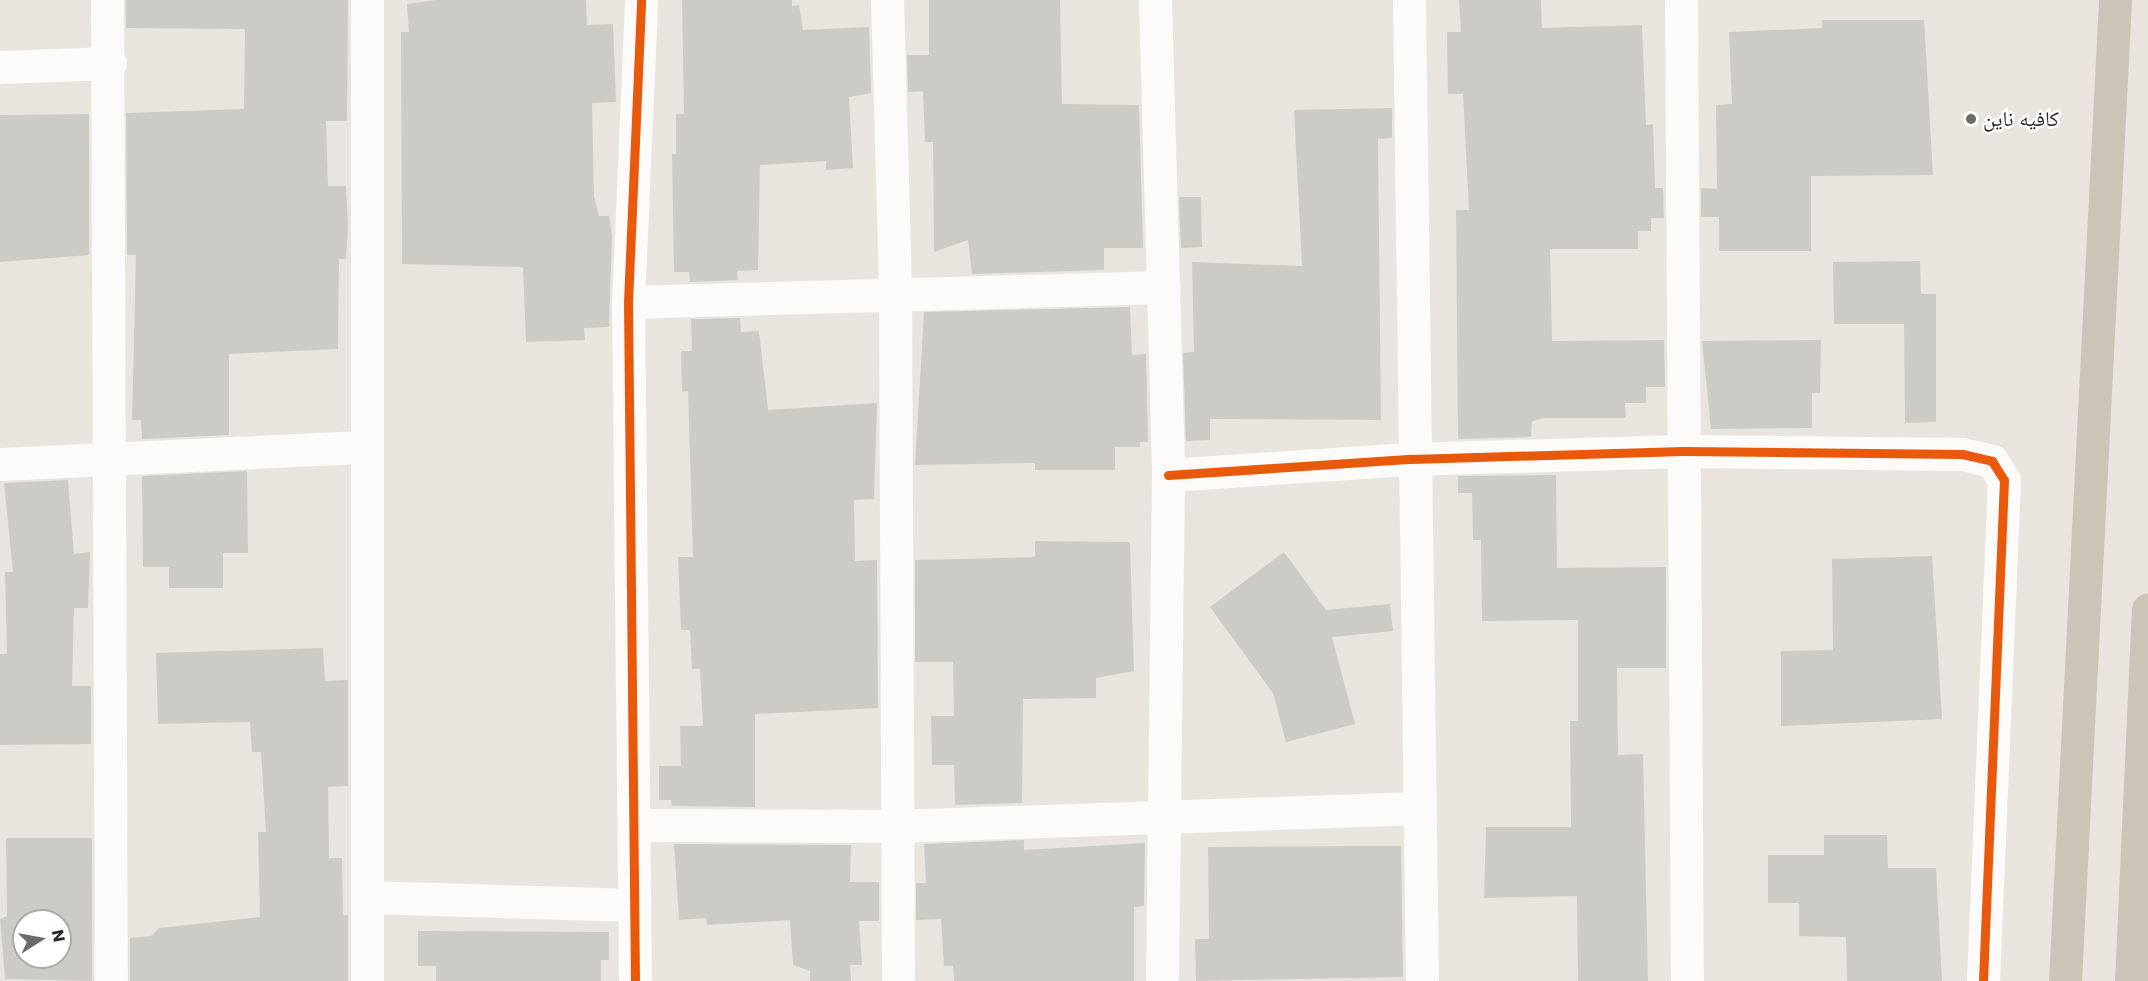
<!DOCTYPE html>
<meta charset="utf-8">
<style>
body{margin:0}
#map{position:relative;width:2148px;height:981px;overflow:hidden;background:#e9e5de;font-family:Poppins,"Noto Naskh Arabic",sans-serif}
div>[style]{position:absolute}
.building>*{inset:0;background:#cdcbc6}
.street>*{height:33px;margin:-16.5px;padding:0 16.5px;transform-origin:16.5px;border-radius:16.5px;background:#fcfbfa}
.primary>*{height:33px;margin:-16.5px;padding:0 16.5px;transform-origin:16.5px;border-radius:16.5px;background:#cbc5b8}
.cycleway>*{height:9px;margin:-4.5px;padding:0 4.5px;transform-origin:4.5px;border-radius:4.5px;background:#e8590c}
.dots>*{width:16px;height:16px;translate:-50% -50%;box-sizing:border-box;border:3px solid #fff;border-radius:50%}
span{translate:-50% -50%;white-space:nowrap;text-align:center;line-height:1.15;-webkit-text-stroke:5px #fff;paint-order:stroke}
.poi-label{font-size:21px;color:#2a2a2a}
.left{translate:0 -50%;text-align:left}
.north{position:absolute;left:12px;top:909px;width:60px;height:60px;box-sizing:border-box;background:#fff;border:2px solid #aaa;border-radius:50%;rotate:79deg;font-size:16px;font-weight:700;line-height:24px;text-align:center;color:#2a2a2a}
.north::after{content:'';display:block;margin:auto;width:21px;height:27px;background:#6d6b69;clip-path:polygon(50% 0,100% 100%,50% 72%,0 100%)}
</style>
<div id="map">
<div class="building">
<div style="clip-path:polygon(126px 0,348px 0,347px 121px,326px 121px,328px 186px,346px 186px,348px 227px,346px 259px,339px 259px,338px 349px,229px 354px,229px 435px,142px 439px,141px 420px,132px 420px,136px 255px,127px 255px,126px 113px,244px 109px,245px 29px,126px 28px)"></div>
<div style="clip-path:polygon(436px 0,586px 0,587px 25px,613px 24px,616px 102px,592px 103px,594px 196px,599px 216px,609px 216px,612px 236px,609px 327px,584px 328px,585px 340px,526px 342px,523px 267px,402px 264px,401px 32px,409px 32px,407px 4px)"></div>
<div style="clip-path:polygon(682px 0,792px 0,792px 6px,799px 5px,803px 30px,869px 27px,871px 93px,849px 97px,853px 168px,826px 170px,826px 161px,760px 165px,758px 270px,737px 271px,738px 280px,690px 282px,689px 272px,674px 272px,672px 154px,676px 154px,676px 114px,684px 114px)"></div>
<div style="clip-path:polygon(929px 0,1060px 0,1062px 104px,1139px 105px,1143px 248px,1104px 248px,1104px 270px,972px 274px,968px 240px,934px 252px,933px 142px,925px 142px,923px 91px,908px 92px,907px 55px,929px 55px)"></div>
<div style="clip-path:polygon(1459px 0,1541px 0,1542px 28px,1642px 25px,1646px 125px,1653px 124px,1655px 188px,1663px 188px,1664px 218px,1651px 218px,1651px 231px,1638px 231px,1638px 249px,1550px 249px,1552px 341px,1664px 340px,1665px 387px,1646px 387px,1646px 403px,1625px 403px,1626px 418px,1545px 418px,1532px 421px,1531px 437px,1458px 439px,1456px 210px,1469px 210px,1463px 94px,1448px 94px,1447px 32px,1461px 32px)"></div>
<div style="clip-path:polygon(1822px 20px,1924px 20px,1933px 175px,1811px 176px,1811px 251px,1719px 251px,1719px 217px,1701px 217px,1701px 188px,1717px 189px,1716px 105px,1732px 104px,1729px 32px,1822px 28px)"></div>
<div style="clip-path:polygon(1392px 108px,1392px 138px,1378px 139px,1381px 420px,1210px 419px,1210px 440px,1186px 441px,1183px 353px,1194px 352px,1192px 262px,1302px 266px,1294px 110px)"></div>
<div style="clip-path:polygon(89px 114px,89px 255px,0 262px,0 115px)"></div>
<div style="clip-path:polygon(1179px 197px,1201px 197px,1202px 247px,1181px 248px)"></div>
<div style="clip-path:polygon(1920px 261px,1921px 294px,1936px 294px,1936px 422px,1905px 423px,1904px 324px,1834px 324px,1833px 262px)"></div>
<div style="clip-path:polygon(1130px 307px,1132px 355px,1146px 354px,1148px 442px,1140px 442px,1140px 447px,1115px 447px,1115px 470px,1035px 470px,1035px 463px,915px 465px,924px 312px)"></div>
<div style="clip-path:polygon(740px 318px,741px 332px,759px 331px,768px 410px,877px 403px,874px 499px,854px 500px,855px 561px,877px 560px,878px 708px,755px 714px,755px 807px,672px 806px,671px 800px,659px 800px,659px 766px,681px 766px,680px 726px,703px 726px,700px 669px,692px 669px,690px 630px,681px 630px,678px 557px,693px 557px,688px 391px,682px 392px,681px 351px,692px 351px,691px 319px)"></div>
<div style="clip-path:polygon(1821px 340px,1820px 393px,1812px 393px,1812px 428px,1711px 429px,1702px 341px)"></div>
<div style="clip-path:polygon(247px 471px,248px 553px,223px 553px,223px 588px,169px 588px,169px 567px,143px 567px,142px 476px)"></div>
<div style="clip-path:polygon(1556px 475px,1557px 568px,1666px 567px,1666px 668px,1617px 668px,1618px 755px,1643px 754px,1648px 981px,1578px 981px,1577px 896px,1484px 898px,1486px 827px,1571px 827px,1570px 721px,1578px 721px,1578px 620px,1482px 621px,1481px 540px,1473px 540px,1472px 493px,1458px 493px,1458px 476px)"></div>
<div style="clip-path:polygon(68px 480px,74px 554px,90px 552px,88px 608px,74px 608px,72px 686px,91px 686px,91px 744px,0 745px,0 654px,7px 654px,5px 572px,13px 572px,4px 483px)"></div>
<div style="clip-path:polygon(1035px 541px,1130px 542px,1134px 671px,1096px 678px,1096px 698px,1023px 699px,1022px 803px,955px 805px,954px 765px,932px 765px,931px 716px,954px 716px,953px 662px,915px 662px,915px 560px,1035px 557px)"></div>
<div style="clip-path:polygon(1284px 552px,1326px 610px,1390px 604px,1393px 631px,1332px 637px,1355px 724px,1286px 742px,1273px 693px,1210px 607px)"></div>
<div style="clip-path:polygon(1932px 556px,1942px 719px,1781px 726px,1781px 651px,1833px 650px,1832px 559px)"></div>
<div style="clip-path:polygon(323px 648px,325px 681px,348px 680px,348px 786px,328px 787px,329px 858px,342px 858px,343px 915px,348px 915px,348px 981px,130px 981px,130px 938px,151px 936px,159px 928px,260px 917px,258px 832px,266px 832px,261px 752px,252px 752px,250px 722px,158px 724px,156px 653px)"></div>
<div style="clip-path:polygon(1824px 835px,1887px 835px,1888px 868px,1936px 868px,1942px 981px,1847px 981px,1846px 937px,1799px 936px,1799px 903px,1768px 903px,1768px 855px,1824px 855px)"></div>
<div style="clip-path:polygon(evenodd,6px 838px,92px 838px,92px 981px,5px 979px,0 919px,7px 916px,6px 838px,24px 921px,60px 921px,60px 957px,24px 957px,24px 921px)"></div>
<div style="clip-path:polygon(1024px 840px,1024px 850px,1145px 843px,1144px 906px,1134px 907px,1134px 981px,954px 981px,953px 966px,944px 966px,941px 919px,916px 920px,916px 883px,926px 883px,924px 844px)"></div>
<div style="clip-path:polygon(674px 844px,851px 845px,850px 882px,879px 882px,879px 921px,859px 921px,862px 965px,850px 965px,851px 981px,810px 981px,810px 971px,793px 965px,790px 920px,707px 925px,706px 918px,679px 920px)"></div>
<div style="clip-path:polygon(1372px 846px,1401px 846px,1403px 977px,1196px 981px,1195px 939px,1209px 939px,1208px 847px)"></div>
<div style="clip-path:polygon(418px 931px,609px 932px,609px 960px,601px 960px,601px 981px,436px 981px,436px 966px,418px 966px)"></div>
</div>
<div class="street">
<div style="left:107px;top:0;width:981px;rotate:89.77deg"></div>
<div style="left:367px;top:0;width:981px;rotate:90deg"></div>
<div style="left:887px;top:0;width:292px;rotate:88.4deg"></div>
<div style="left:895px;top:292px;width:689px;rotate:89.75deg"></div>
<div style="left:1155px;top:0;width:475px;rotate:88.4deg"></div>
<div style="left:1168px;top:475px;width:506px;rotate:90.68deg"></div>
<div style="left:1409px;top:0;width:981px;rotate:89.24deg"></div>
<div style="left:1681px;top:0;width:981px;rotate:89.65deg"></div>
<div style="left:0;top:67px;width:110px;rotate:-2.1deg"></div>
<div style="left:628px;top:302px;width:536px;rotate:-1.6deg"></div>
<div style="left:0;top:464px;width:366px;rotate:-2.7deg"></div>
<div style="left:1168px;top:475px;width:244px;rotate:-3.8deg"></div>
<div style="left:1411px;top:459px;width:272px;rotate:-1.7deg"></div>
<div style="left:1683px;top:451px;width:279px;rotate:0.6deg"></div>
<div style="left:1962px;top:454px;width:31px;rotate:13deg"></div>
<div style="left:1992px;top:461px;width:22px;rotate:58deg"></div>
<div style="left:2004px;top:480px;width:501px;rotate:92.4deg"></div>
<div style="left:634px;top:825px;width:263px;rotate:0.2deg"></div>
<div style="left:897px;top:826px;width:522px;rotate:-1.97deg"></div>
<div style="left:367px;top:897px;width:267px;rotate:1.7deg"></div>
<div style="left:635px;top:981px;width:679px;rotate:-90.59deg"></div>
<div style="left:628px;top:302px;width:302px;rotate:-87.5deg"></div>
</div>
<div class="primary">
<div style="left:2065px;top:981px;width:982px;rotate:-87.08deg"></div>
<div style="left:2131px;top:981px;width:372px;rotate:-87.4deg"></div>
</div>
<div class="cycleway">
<div style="left:1168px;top:475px;width:244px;rotate:-3.8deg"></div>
<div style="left:1411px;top:459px;width:272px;rotate:-1.7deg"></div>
<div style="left:1683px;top:451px;width:279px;rotate:0.6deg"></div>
<div style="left:1962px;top:454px;width:31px;rotate:13deg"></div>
<div style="left:1992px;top:461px;width:22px;rotate:58deg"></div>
<div style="left:2004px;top:480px;width:501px;rotate:92.4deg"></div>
<div style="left:635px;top:981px;width:679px;rotate:-90.59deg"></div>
<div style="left:628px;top:302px;width:302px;rotate:-87.5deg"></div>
</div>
<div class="dots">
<div style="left:1971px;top:119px;background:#6d6b69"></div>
</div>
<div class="poi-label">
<span class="left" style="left:1983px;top:119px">كافيه ناين</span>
</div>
<div class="north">N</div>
</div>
